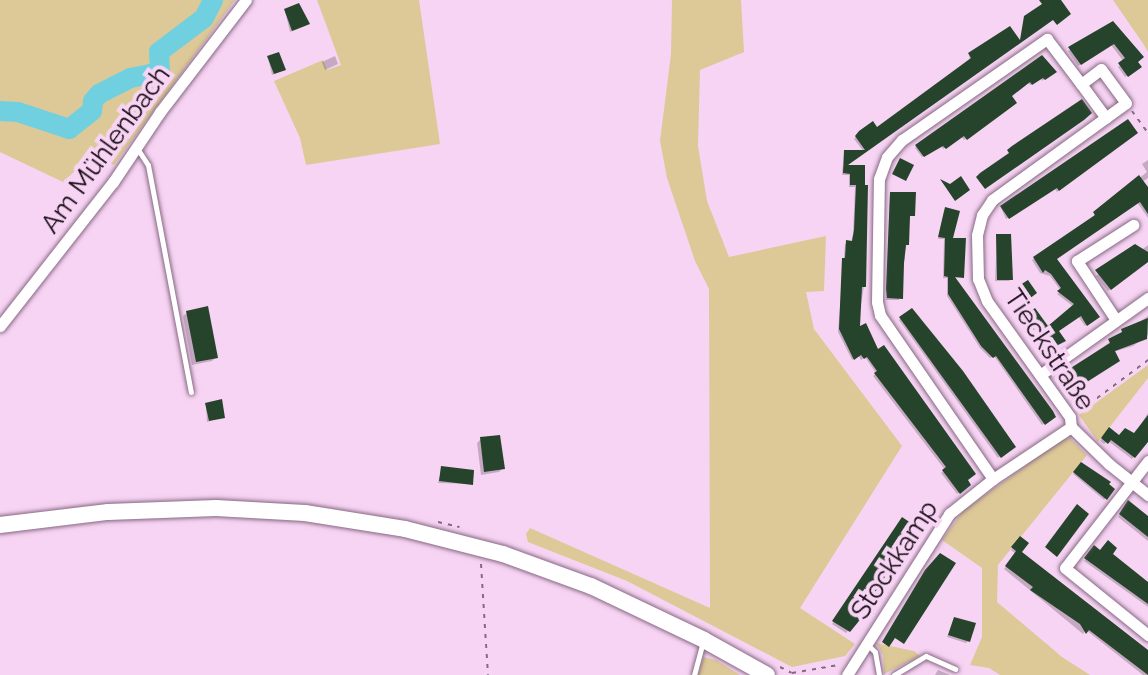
<!DOCTYPE html>
<meta charset="utf-8">
<style>
body{margin:0}
#map{position:relative;width:1148px;height:675px;overflow:hidden;background:#f7d4f3;font-family:Raleway,sans-serif}
div>[style]{position:absolute}
.green>*{inset:0;background:#dcc997}
.shadow>*{inset:0;background:#0003}
.river>*{height:20px;margin:-10px;padding:0 10px;transform-origin:10px;border-radius:10px;background:#71d0df}
.building>*{inset:0;background:#26442c}
.path>*{height:2px;margin-top:-1px;transform-origin:0;background:repeating-linear-gradient(90deg,#826b7f 0 4px,transparent 0 10px)}
.roads{filter:drop-shadow(0 0 2px #866883) drop-shadow(0 0 2px #866883)}
.service>*{height:5px;margin:-2.5px;padding:0 2.5px;transform-origin:2.5px;border-radius:2.5px;background:#fff}
.minor>*{height:11px;margin:-5.5px;padding:0 5.5px;transform-origin:5.5px;border-radius:5.5px;background:#fff}
.secondary>*{height:16px;margin:-8px;padding:0 8px;transform-origin:8px;border-radius:8px;background:#fff}
span{translate:-50% -50%;white-space:nowrap;text-align:center;line-height:1.15;-webkit-text-stroke:8px #f7d4f3;paint-order:stroke}
.street-label{font-size:26px;color:#150a14}
</style>
<div id="map">
<div class="green">
<div style="clip-path:polygon(0 0,235px 0,114px 165px,91px 156px,63px 182px,0 152px)"></div>
<div style="clip-path:polygon(317px 0,419px 0,440px 144px,306px 165px,300px 138px,274px 81px,323px 60px,327px 70px,341px 65px)"></div>
<div style="clip-path:polygon(672px 0,741px 0,744px 52px,700px 70px,698px 146px,707px 201px,729px 257px,826px 236px,824px 291px,806px 292px,814px 329px,902px 446px,800px 608px,855px 644px,845px 656px,792px 667px,627px 581px,528px 542px,526px 534px,530px 528px,710px 608px,709px 289px,695px 261px,667px 178px,660px 141px,671px 54px)"></div>
<div style="clip-path:polygon(1113px 0,1148px 0,1148px 52px,1144px 45px)"></div>
<div style="clip-path:polygon(1148px 365px,1148px 378px,1098px 442px,1079px 415px)"></div>
<div style="clip-path:polygon(1070px 438px,1087px 455px,998px 565px,997px 602px,1062px 657px,1090px 675px,1000px 675px,989px 668px,970px 665px,982px 637px,982px 568px,942px 540px,963px 511px,1061px 440px)"></div>
<div style="clip-path:polygon(876px 643px,914px 651px,920px 656px,884px 674px,883px 655px)"></div>
<div style="clip-path:polygon(703px 657px,716px 660px,740px 675px,698px 675px)"></div>
</div>
<div class="shadow">
<div style="clip-path:polygon(285px 11px,305px 26px,290px 32px)"></div>
<div style="clip-path:polygon(1112px 23px,1138px 69px,1125px 77px,1118px 67px,1124px 62px,1111px 45px,1078px 66px,1068px 51px)"></div>
<div style="clip-path:polygon(1009px 28px,864px 152px,854px 139px,860px 132px,876px 129px,970px 61px,969px 55px)"></div>
<div style="clip-path:polygon(335px 56px,338px 64px,325px 70px,322px 62px)"></div>
<div style="clip-path:polygon(1042px 57px,1054px 72px,1042px 81px,1041px 78px,1030px 85px,1028px 83px,1009px 96px,1013px 105px,964px 140px,961px 136px,943px 149px,941px 146px,922px 157px,915px 148px)"></div>
<div style="clip-path:polygon(268px 58px,284px 70px,272px 75px)"></div>
<div style="clip-path:polygon(1127px 122px,1133px 135px,1057px 192px,1055px 189px,1006px 219px,1001px 208px)"></div>
<div style="clip-path:polygon(844px 152px,843px 167px,863px 167px,864px 286px,857px 329px,969px 485px,957px 494px,941px 473px,945px 470px,873px 376px,876px 373px,865px 357px,861px 360px,858px 355px,852px 360px,838px 332px,845px 244px,851px 243px,853px 234px,855px 187px,849px 187px,849px 175px,842px 175px)"></div>
<div style="clip-path:polygon(1148px 160px,1148px 178px,1142px 182px,1148px 190px,1148px 218px,1137px 202px,1055px 260px,1097px 316px,1085px 326px,1078px 316px,1056px 331px,1062px 343px,1048px 349px,1035px 328px,1030px 331px,1022px 320px,1034px 311px,1047px 329px,1074px 307px,1057px 294px,1061px 291px,1050px 276px,1040px 273px,1032px 260px,1094px 218px,1094px 213px,1147px 172px,1142px 164px)"></div>
<div style="clip-path:polygon(890px 194px,913px 194px,899px 300px,886px 300px)"></div>
<div style="clip-path:polygon(944px 211px,962px 277px,953px 278px,1054px 417px,1042px 425px,994px 356px,990px 358px,980px 348px,947px 296px,947px 278px,943px 278px,944px 239px,938px 239px)"></div>
<div style="clip-path:polygon(997px 236px,1011px 279px,1009px 281px,995px 281px)"></div>
<div style="clip-path:polygon(1148px 245px,1148px 262px,1108px 291px,1096px 276px,1132px 247px,1139px 252px)"></div>
<div style="clip-path:polygon(1016px 290px,1033px 295px,1022px 302px)"></div>
<div style="clip-path:polygon(187px 313px,216px 357px,212px 361px,192px 365px,183px 316px)"></div>
<div style="clip-path:polygon(1148px 316px,1148px 335px,1133px 346px,1113px 352px,1115px 362px,1065px 395px,1059px 377px)"></div>
<div style="clip-path:polygon(901px 318px,1011px 449px,998px 458px,899px 320px)"></div>
<div style="clip-path:polygon(206px 404px,223px 417px,207px 422px)"></div>
<div style="clip-path:polygon(1148px 413px,1148px 439px,1132px 459px,1108px 441px,1104px 444px,1100px 441px,1109px 430px,1119px 438px,1134px 435px)"></div>
<div style="clip-path:polygon(481px 439px,503px 468px,499px 472px,481px 475px,477px 443px)"></div>
<div style="clip-path:polygon(1081px 465px,1112px 490px,1104px 500px,1073px 474px)"></div>
<div style="clip-path:polygon(442px 468px,471px 484px,438px 483px)"></div>
<div style="clip-path:polygon(1127px 505px,1148px 518px,1148px 541px,1118px 517px)"></div>
<div style="clip-path:polygon(900px 521px,872px 593px,872px 613px,864px 611px,846px 633px,832px 624px)"></div>
<div style="clip-path:polygon(1021px 539px,1020px 552px,1148px 653px,1148px 675px,1143px 675px,1086px 630px,1083px 634px,1004px 569px,1016px 554px,1011px 550px)"></div>
<div style="clip-path:polygon(1094px 548px,1110px 554px,1148px 584px,1148px 607px,1084px 561px)"></div>
<div style="clip-path:polygon(954px 619px,968px 641px,966px 643px,947px 637px)"></div>
<div style="clip-path:polygon(938px 670px,950px 675px,935px 675px)"></div>
</div>
<div class="river">
<div style="left:0;top:111px;width:18px;rotate:3deg"></div>
<div style="left:18px;top:112px;width:54px;rotate:18.4deg"></div>
<div style="left:69px;top:129px;width:29px;rotate:-38deg"></div>
<div style="left:92px;top:111px;width:10px;rotate:-84deg"></div>
<div style="left:93px;top:101px;width:9px;rotate:-49deg"></div>
<div style="left:99px;top:94px;width:35px;rotate:-27deg"></div>
<div style="left:130px;top:78px;width:31px;rotate:-11deg"></div>
<div style="left:160px;top:72px;width:20px;rotate:-93deg"></div>
<div style="left:159px;top:52px;width:56px;rotate:-37.1deg"></div>
<div style="left:204px;top:18px;width:20px;rotate:-63deg"></div>
</div>
<div class="building">
<div style="clip-path:polygon(1039px 0,1061px 0,1071px 14px,1057px 25px,1053px 20px,848px 165px,865px 165px,865px 185px,868px 185px,866px 287px,862px 287px,860px 326px,866px 323px,878px 349px,884px 345px,976px 474px,968px 480px,971px 485px,960px 494px,942px 470px,946px 467px,874px 373px,877px 371px,867px 357px,864px 359px,861px 355px,854px 360px,839px 329px,842px 258px,845px 258px,846px 240px,852px 241px,854px 230px,855px 207px,856px 185px,850px 185px,850px 174px,843px 173px,844px 150px,865px 150px,855px 136px,859px 131px,873px 121px,877px 127px,971px 58px,968px 53px,1010px 26px,1020px 40px,1024px 16px,1042px 4px)"></div>
<div style="clip-path:polygon(299px 3px,310px 24px,292px 31px,284px 9px)"></div>
<div style="clip-path:polygon(1113px 21px,1144px 57px,1138px 62px,1142px 67px,1128px 77px,1118px 63px,1125px 58px,1114px 44px,1081px 65px,1068px 47px)"></div>
<div style="clip-path:polygon(279px 52px,286px 70px,274px 74px,267px 56px)"></div>
<div style="clip-path:polygon(1042px 55px,1057px 72px,1045px 80px,1043px 78px,1032px 85px,1030px 82px,1012px 96px,1017px 103px,967px 140px,964px 136px,946px 149px,943px 146px,924px 157px,915px 145px)"></div>
<div style="clip-path:polygon(1082px 99px,1092px 113px,1084px 120px,985px 189px,976px 177px,980px 173px,1009px 153px,1007px 150px,1012px 146px)"></div>
<div style="clip-path:polygon(1128px 119px,1138px 133px,1059px 191px,1057px 188px,1009px 219px,1000px 206px)"></div>
<div style="clip-path:polygon(900px 158px,914px 165px,906px 181px,892px 174px)"></div>
<div style="clip-path:polygon(1139px 175px,1148px 187px,1148px 214px,1140px 202px,1057px 259px,1100px 317px,1087px 326px,1081px 316px,1059px 331px,1066px 341px,1050px 349px,1037px 327px,1033px 330px,1023px 317px,1035px 308px,1048px 326px,1074px 304px,1057px 291px,1061px 288px,1051px 274px,1045px 270px,1043px 273px,1033px 257px,1095px 215px,1093px 212px)"></div>
<div style="clip-path:polygon(961px 176px,970px 190px,955px 201px,940px 179px,950px 184px)"></div>
<div style="clip-path:polygon(890px 192px,916px 192px,915px 216px,910px 216px,909px 245px,906px 245px,904px 263px,903px 299px,887px 298px,886px 289px)"></div>
<div style="clip-path:polygon(945px 207px,960px 211px,953px 238px,966px 238px,964px 278px,955px 277px,1053px 411px,1056px 417px,1045px 425px,996px 356px,993px 358px,981px 346px,948px 294px,948px 277px,944px 276px,945px 238px,938px 237px)"></div>
<div style="clip-path:polygon(996px 234px,1011px 234px,1013px 280px,997px 280px)"></div>
<div style="clip-path:polygon(1135px 244px,1148px 252px,1148px 262px,1111px 290px,1095px 270px)"></div>
<div style="clip-path:polygon(1028px 280px,1037px 293px,1025px 302px,1015px 288px)"></div>
<div style="clip-path:polygon(208px 306px,218px 358px,196px 362px,186px 311px)"></div>
<div style="clip-path:polygon(912px 308px,963px 371px,1016px 447px,1001px 458px,899px 317px)"></div>
<div style="clip-path:polygon(1148px 318px,1147px 339px,1115px 351px,1120px 361px,1068px 394px,1058px 376px,1110px 343px,1108px 339px,1122px 332px,1121px 329px)"></div>
<div style="clip-path:polygon(222px 399px,225px 418px,209px 421px,205px 403px)"></div>
<div style="clip-path:polygon(1148px 415px,1148px 442px,1135px 458px,1111px 440px,1108px 444px,1101px 438px,1109px 427px,1119px 435px,1125px 428px,1134px 433px)"></div>
<div style="clip-path:polygon(500px 435px,505px 469px,484px 472px,480px 437px)"></div>
<div style="clip-path:polygon(1081px 462px,1111px 482px,1109px 484px,1115px 489px,1107px 500px,1073px 472px)"></div>
<div style="clip-path:polygon(441px 466px,474px 470px,473px 485px,439px 481px)"></div>
<div style="clip-path:polygon(1128px 500px,1148px 516px,1148px 537px,1119px 514px)"></div>
<div style="clip-path:polygon(1077px 504px,1089px 514px,1057px 557px,1045px 547px)"></div>
<div style="clip-path:polygon(902px 517px,917px 527px,874px 594px,874px 614px,868px 610px,850px 632px,832px 621px)"></div>
<div style="clip-path:polygon(1020px 536px,1029px 543px,1022px 552px,1148px 650px,1148px 675px,1089px 630px,1086px 634px,1080px 624px,1030px 590px,1033px 587px,1005px 566px,1016px 551px,1011px 547px)"></div>
<div style="clip-path:polygon(1108px 540px,1117px 548px,1113px 554px,1148px 582px,1148px 604px,1084px 558px,1094px 545px,1100px 550px)"></div>
<div style="clip-path:polygon(940px 553px,956px 563px,904px 644px,895px 638px,889px 647px,882px 642px,925px 570px)"></div>
<div style="clip-path:polygon(954px 617px,976px 623px,970px 642px,948px 635px)"></div>
</div>
<div class="path">
<div style="left:1132px;top:111px;width:27px;rotate:54deg"></div>
<div style="left:1081px;top:410px;width:84px;rotate:-36.7deg"></div>
<div style="left:438px;top:522px;width:22px;rotate:13deg"></div>
<div style="left:481px;top:564px;width:111px;rotate:86.4deg"></div>
<div style="left:780px;top:667px;width:13px;rotate:27deg"></div>
<div style="left:792px;top:673px;width:47px;rotate:-9.9deg"></div>
</div>
<div class="roads">
<div class="service">
<div style="left:137px;top:148px;width:20px;rotate:57deg"></div>
<div style="left:148px;top:165px;width:231px;rotate:79.3deg"></div>
<div style="left:867px;top:644px;width:11px;rotate:45deg"></div>
<div style="left:875px;top:652px;width:23px;rotate:80deg"></div>
<div style="left:694px;top:675px;width:35px;rotate:-75deg"></div>
<div style="left:894px;top:675px;width:37px;rotate:-31deg"></div>
<div style="left:926px;top:656px;width:32px;rotate:24deg"></div>
</div>
<div class="minor">
<div style="left:1116px;top:320px;width:71px;rotate:-123.5deg"></div>
<div style="left:1077px;top:261px;width:67px;rotate:-32.7deg"></div>
<div style="left:0;top:326px;width:183px;rotate:-51.9deg"></div>
<div style="left:113px;top:182px;width:84px;rotate:-56.1deg"></div>
<div style="left:160px;top:112px;width:141px;rotate:-52.5deg"></div>
<div style="left:1040px;top:375px;width:133px;rotate:-35.5deg"></div>
<div style="left:1071px;top:427px;width:10px;rotate:-96deg"></div>
<div style="left:1070px;top:417px;width:143px;rotate:-125.6deg"></div>
<div style="left:987px;top:301px;width:24px;rotate:-112deg"></div>
<div style="left:978px;top:279px;width:44px;rotate:-91.3deg"></div>
<div style="left:977px;top:235px;width:21px;rotate:-76deg"></div>
<div style="left:982px;top:215px;width:18px;rotate:-56deg"></div>
<div style="left:992px;top:200px;width:165px;rotate:-35.9deg"></div>
<div style="left:1126px;top:103px;width:42px;rotate:-126.3deg"></div>
<div style="left:1101px;top:69px;width:25px;rotate:143deg"></div>
<div style="left:1081px;top:84px;width:42px;rotate:53.7deg"></div>
<div style="left:1071px;top:427px;width:53px;rotate:44.2deg"></div>
<div style="left:1109px;top:464px;width:50px;rotate:38.5deg"></div>
<div style="left:1148px;top:461px;width:135px;rotate:127.8deg"></div>
<div style="left:1065px;top:568px;width:107px;rotate:38.9deg"></div>
<div style="left:993px;top:479px;width:199px;rotate:-124.6deg"></div>
<div style="left:880px;top:315px;width:13px;rotate:-103deg"></div>
<div style="left:877px;top:302px;width:123px;rotate:-89.1deg"></div>
<div style="left:879px;top:179px;width:23px;rotate:-70deg"></div>
<div style="left:887px;top:157px;width:23px;rotate:-49deg"></div>
<div style="left:902px;top:140px;width:177px;rotate:-34.9deg"></div>
<div style="left:1047px;top:39px;width:56px;rotate:52.9deg"></div>
<div style="left:847px;top:675px;width:191px;rotate:-57.6deg"></div>
<div style="left:949px;top:514px;width:56px;rotate:-38.5deg"></div>
<div style="left:993px;top:479px;width:94px;rotate:-33.7deg"></div>
</div>
<div class="secondary">
<div style="left:0;top:525px;width:109px;rotate:-6.9deg"></div>
<div style="left:108px;top:512px;width:108px;rotate:-2.1deg"></div>
<div style="left:216px;top:508px;width:89px;rotate:3.2deg"></div>
<div style="left:305px;top:513px;width:101px;rotate:9.1deg"></div>
<div style="left:405px;top:529px;width:101px;rotate:14.3deg"></div>
<div style="left:503px;top:554px;width:94px;rotate:20deg"></div>
<div style="left:591px;top:586px;width:125px;rotate:25.5deg"></div>
<div style="left:704px;top:640px;width:72px;rotate:29.1deg"></div>
</div>
</div>
<div class="street-label">
<span style="left:106px;top:150px;rotate:-54deg">Am Mühlenbach</span>
<span style="left:1049px;top:350px;rotate:56deg">Tieckstraße</span>
<span style="left:895px;top:560px;rotate:-57deg">Stockkamp</span>
</div>
</div>
